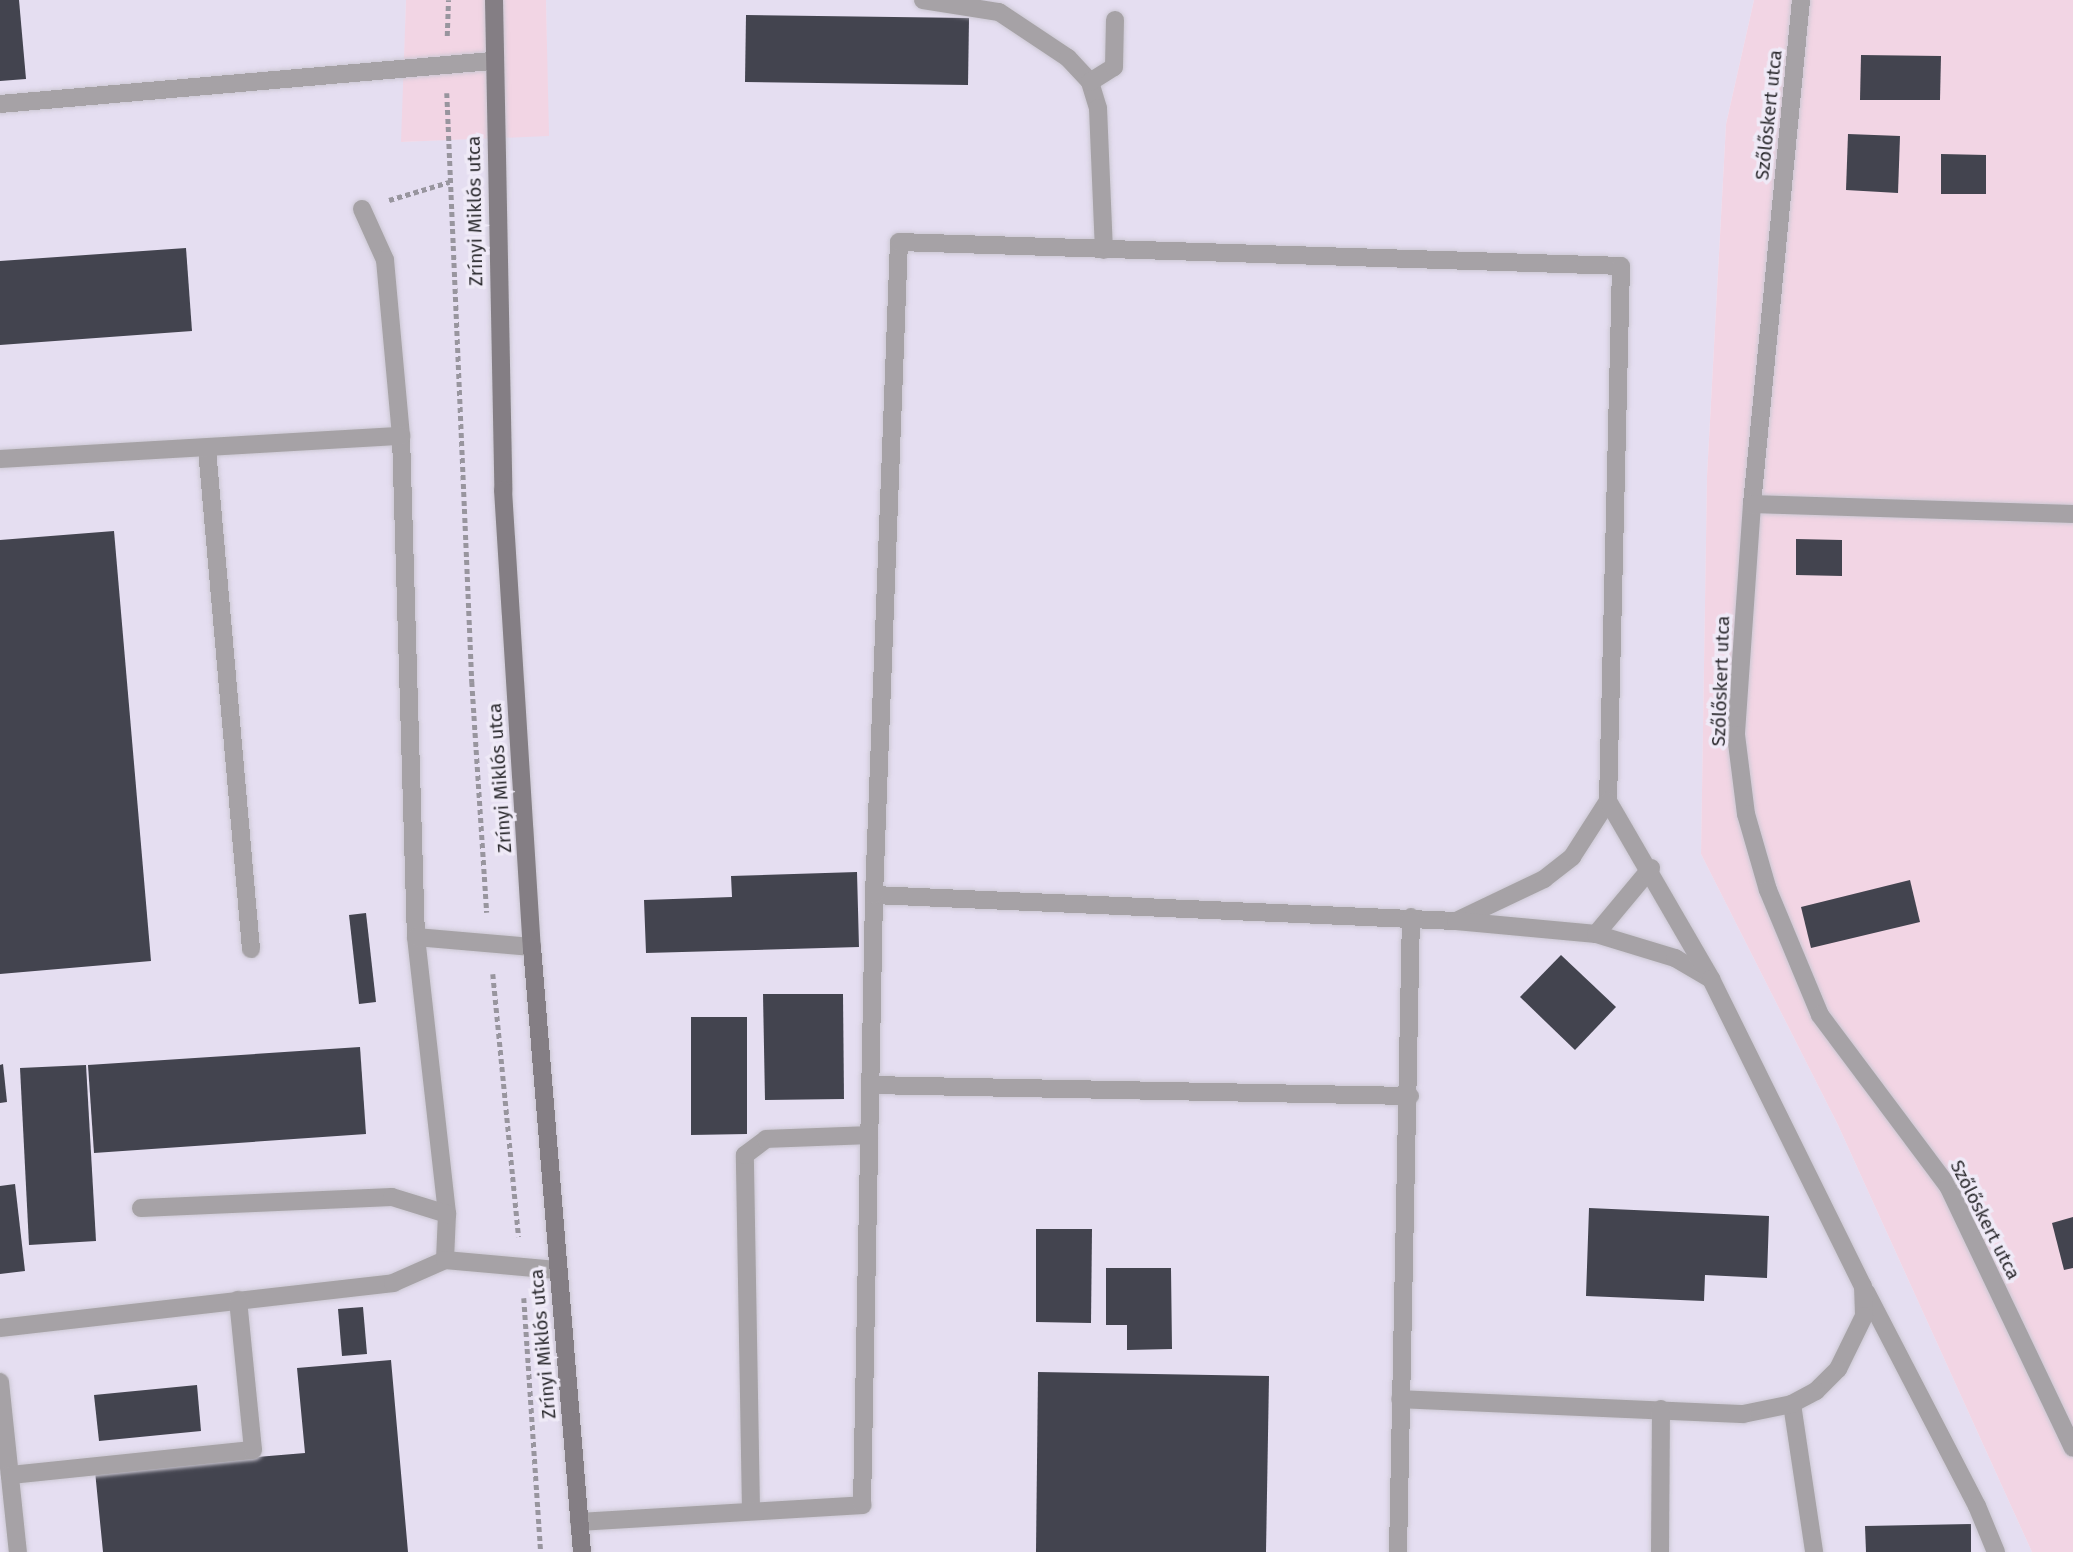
<!DOCTYPE html>
<meta charset="utf-8">
<style>
body{margin:0}
#map{position:relative;width:2073px;height:1552px;overflow:hidden;background:#efeaf7;font-family:"Fira Sans",sans-serif}
div>[style]{position:absolute}
.built>*{inset:0;background:#e5def1}
.green>*{inset:0;background:#f2d5e4}
.building>*{inset:0;background:#43444f}
.path>*{height:4.5px;margin-top:-2.25px;transform-origin:0;background:repeating-linear-gradient(90deg,#98959e 0 5px,transparent 0 8.5px)}
.roads{filter:drop-shadow(0 0 2px #ccc8d3) drop-shadow(0 0 2px #ccc8d3)}
.lane>*{height:18px;margin:-9px;padding:0 9px;transform-origin:9px;border-radius:9px;background:#a6a2a6}
.street>*{height:18px;margin:-9px;padding:0 9px;transform-origin:9px;border-radius:9px;background:#a6a2a6}
.secondary>*{height:18px;margin:-9px;padding:0 9px;transform-origin:9px;border-radius:9px;background:#847e84}
span{translate:-50% -50%;white-space:nowrap;text-align:center;line-height:1.15;-webkit-text-stroke:7px #efeaf7;paint-order:stroke}
.street-label{font-size:19px;color:#2c2b2f}
</style>
<div id="map">
<div class="built">
<div style="clip-path:polygon(0 0,406px 0,402px 142px,548px 135px,546px 0,1754px 0,1726px 124px,1707px 476px,1701px 854px,1838px 1125px,2032px 1552px,0 1552px)"></div>
</div>
<div class="green">
<div style="clip-path:polygon(406px 0,546px 0,549px 136px,401px 142px)"></div>
<div style="clip-path:polygon(1754px 0,2073px 0,2073px 1552px,2032px 1552px,1838px 1125px,1701px 854px,1707px 476px,1726px 124px)"></div>
</div>
<div class="building">
<div style="clip-path:polygon(0 0,19px 0,26px 79px,0 81px)"></div>
<div style="clip-path:polygon(746px 15px,969px 18px,968px 85px,745px 82px)"></div>
<div style="clip-path:polygon(1861px 55px,1941px 56px,1940px 100px,1860px 100px)"></div>
<div style="clip-path:polygon(1848px 134px,1900px 136px,1898px 193px,1846px 190px)"></div>
<div style="clip-path:polygon(1941px 154px,1986px 155px,1986px 194px,1941px 194px)"></div>
<div style="clip-path:polygon(186px 248px,192px 331px,0 345px,0 261px)"></div>
<div style="clip-path:polygon(114px 531px,151px 961px,0 974px,0 540px)"></div>
<div style="clip-path:polygon(1796px 539px,1842px 540px,1842px 576px,1796px 575px)"></div>
<div style="clip-path:polygon(857px 872px,859px 947px,646px 953px,644px 900px,732px 897px,731px 876px)"></div>
<div style="clip-path:polygon(1910px 880px,1920px 922px,1811px 948px,1801px 907px)"></div>
<div style="clip-path:polygon(366px 913px,376px 1002px,359px 1004px,349px 915px)"></div>
<div style="clip-path:polygon(1561px 955px,1616px 1007px,1575px 1050px,1520px 997px)"></div>
<div style="clip-path:polygon(763px 994px,843px 994px,844px 1099px,765px 1100px)"></div>
<div style="clip-path:polygon(691px 1017px,747px 1017px,747px 1134px,691px 1135px)"></div>
<div style="clip-path:polygon(360px 1047px,366px 1134px,94px 1153px,88px 1065px)"></div>
<div style="clip-path:polygon(3px 1064px,7px 1102px,0 1103px,0 1065px)"></div>
<div style="clip-path:polygon(86px 1065px,96px 1241px,29px 1245px,20px 1068px)"></div>
<div style="clip-path:polygon(15px 1184px,25px 1271px,0 1274px,0 1186px)"></div>
<div style="clip-path:polygon(1589px 1208px,1769px 1216px,1767px 1278px,1705px 1275px,1704px 1301px,1586px 1296px)"></div>
<div style="clip-path:polygon(2073px 1217px,2073px 1268px,2064px 1270px,2052px 1223px)"></div>
<div style="clip-path:polygon(1036px 1229px,1092px 1229px,1091px 1323px,1036px 1322px)"></div>
<div style="clip-path:polygon(1106px 1268px,1171px 1268px,1172px 1349px,1127px 1350px,1127px 1325px,1106px 1325px)"></div>
<div style="clip-path:polygon(363px 1307px,367px 1354px,342px 1356px,338px 1309px)"></div>
<div style="clip-path:polygon(391px 1360px,408px 1552px,103px 1552px,95px 1471px,305px 1453px,297px 1368px)"></div>
<div style="clip-path:polygon(1038px 1372px,1269px 1376px,1266px 1552px,1036px 1552px)"></div>
<div style="clip-path:polygon(197px 1385px,201px 1431px,99px 1441px,94px 1395px)"></div>
<div style="clip-path:polygon(1971px 1524px,1971px 1552px,1866px 1552px,1865px 1526px)"></div>
</div>
<div class="path">
<div style="left:447px;top:36px;width:36px;rotate:-88deg"></div>
<div style="left:447px;top:93px;width:590px;rotate:87.57deg"></div>
<div style="left:472px;top:682px;width:231px;rotate:86.3deg"></div>
<div style="left:389px;top:200px;width:63px;rotate:-16.7deg"></div>
<div style="left:493px;top:974px;width:264px;rotate:84.4deg"></div>
<div style="left:524px;top:1298px;width:255px;rotate:86.2deg"></div>
</div>
<div class="roads">
<div class="lane">
<div style="left:923px;top:0;width:77px;rotate:9deg"></div>
<div style="left:999px;top:12px;width:83px;rotate:33.7deg"></div>
<div style="left:1068px;top:58px;width:33px;rotate:47deg"></div>
<div style="left:1090px;top:82px;width:27px;rotate:73deg"></div>
<div style="left:1098px;top:108px;width:142px;rotate:87.6deg"></div>
<div style="left:1090px;top:82px;width:28px;rotate:-32deg"></div>
<div style="left:1114px;top:67px;width:47px;rotate:-88.8deg"></div>
<div style="left:0;top:104px;width:495px;rotate:-5deg"></div>
<div style="left:362px;top:209px;width:56px;rotate:65.7deg"></div>
<div style="left:385px;top:260px;width:177px;rotate:84.8deg"></div>
<div style="left:401px;top:436px;width:501px;rotate:88.29deg"></div>
<div style="left:416px;top:937px;width:279px;rotate:83.6deg"></div>
<div style="left:447px;top:1214px;width:46px;rotate:92.5deg"></div>
<div style="left:207px;top:449px;width:502px;rotate:84.97deg"></div>
<div style="left:0;top:459px;width:402px;rotate:-3.3deg"></div>
<div style="left:874px;top:895px;width:583px;rotate:2.56deg"></div>
<div style="left:1456px;top:921px;width:98px;rotate:-25.5deg"></div>
<div style="left:1544px;top:879px;width:36px;rotate:-38deg"></div>
<div style="left:1572px;top:857px;width:67px;rotate:-57.3deg"></div>
<div style="left:1456px;top:921px;width:141px;rotate:5.3deg"></div>
<div style="left:1596px;top:934px;width:83px;rotate:16.9deg"></div>
<div style="left:1675px;top:958px;width:42px;rotate:30.3deg"></div>
<div style="left:1596px;top:934px;width:86px;rotate:-50.2deg"></div>
<div style="left:416px;top:937px;width:116px;rotate:4.9deg"></div>
<div style="left:870px;top:1085px;width:540px;rotate:1.17deg"></div>
<div style="left:141px;top:1208px;width:251px;rotate:-2.5deg"></div>
<div style="left:392px;top:1197px;width:58px;rotate:17.2deg"></div>
<div style="left:1866px;top:1292px;width:241px;rotate:62.6deg"></div>
<div style="left:1977px;top:1506px;width:50px;rotate:67.6deg"></div>
<div style="left:0;top:1328px;width:396px;rotate:-6.5deg"></div>
<div style="left:393px;top:1283px;width:57px;rotate:-23.9deg"></div>
<div style="left:445px;top:1260px;width:112px;rotate:5.1deg"></div>
<div style="left:0;top:1382px;width:171px;rotate:84deg"></div>
<div style="left:1792px;top:1404px;width:150px;rotate:81.5deg"></div>
<div style="left:10px;top:1475px;width:244px;rotate:-5.9deg"></div>
<div style="left:253px;top:1450px;width:151px;rotate:-95.7deg"></div>
<div style="left:751px;top:1510px;width:355px;rotate:-91deg"></div>
<div style="left:745px;top:1155px;width:26px;rotate:-37deg"></div>
<div style="left:766px;top:1139px;width:103px;rotate:-2.2deg"></div>
<div style="left:579px;top:1522px;width:284px;rotate:-3.4deg"></div>
<div style="left:862px;top:1505px;width:610px;rotate:-88.87deg"></div>
<div style="left:874px;top:895px;width:653px;rotate:-87.81deg"></div>
<div style="left:899px;top:242px;width:722px;rotate:1.9deg"></div>
<div style="left:1621px;top:266px;width:535px;rotate:91.39deg"></div>
<div style="left:1608px;top:801px;width:206px;rotate:59.9deg"></div>
<div style="left:1711px;top:979px;width:343px;rotate:63.7deg"></div>
<div style="left:1863px;top:1286px;width:30px;rotate:88deg"></div>
<div style="left:1864px;top:1316px;width:59px;rotate:116.1deg"></div>
<div style="left:1838px;top:1369px;width:31px;rotate:135deg"></div>
<div style="left:1816px;top:1391px;width:27px;rotate:152deg"></div>
<div style="left:1792px;top:1404px;width:50px;rotate:168.5deg"></div>
<div style="left:1743px;top:1414px;width:343px;rotate:-177.5deg"></div>
<div style="left:1398px;top:1552px;width:635px;rotate:-88.83deg"></div>
<div style="left:1660px;top:1552px;width:143px;rotate:-89.6deg"></div>
</div>
<div class="street">
<div style="left:1801px;top:0;width:506px;rotate:95.55deg"></div>
<div style="left:1752px;top:504px;width:232px;rotate:94deg"></div>
<div style="left:1736px;top:735px;width:80px;rotate:82.8deg"></div>
<div style="left:1746px;top:814px;width:79px;rotate:73.9deg"></div>
<div style="left:1768px;top:890px;width:135px;rotate:67.4deg"></div>
<div style="left:1820px;top:1015px;width:214px;rotate:53.2deg"></div>
<div style="left:1948px;top:1186px;width:290px;rotate:64.5deg"></div>
<div style="left:1752px;top:504px;width:321px;rotate:1.8deg"></div>
</div>
<div class="secondary">
<div style="left:494px;top:0;width:490px;rotate:88.9deg"></div>
<div style="left:503px;top:490px;width:458px;rotate:86.4deg"></div>
<div style="left:532px;top:947px;width:607px;rotate:85.28deg"></div>
</div>
</div>
<div class="street-label">
<span style="left:1769px;top:115px;rotate:-84deg">Szőlőskert utca</span>
<span style="left:475px;top:211px;rotate:-91deg">Zrínyi Miklós utca</span>
<span style="left:1721px;top:681px;rotate:-88deg">Szőlőskert utca</span>
<span style="left:500px;top:778px;rotate:-94deg">Zrínyi Miklós utca</span>
<span style="left:1985px;top:1220px;rotate:63deg">Szőlőskert utca</span>
<span style="left:543px;top:1344px;rotate:-95deg">Zrínyi Miklós utca</span>
</div>
</div>
